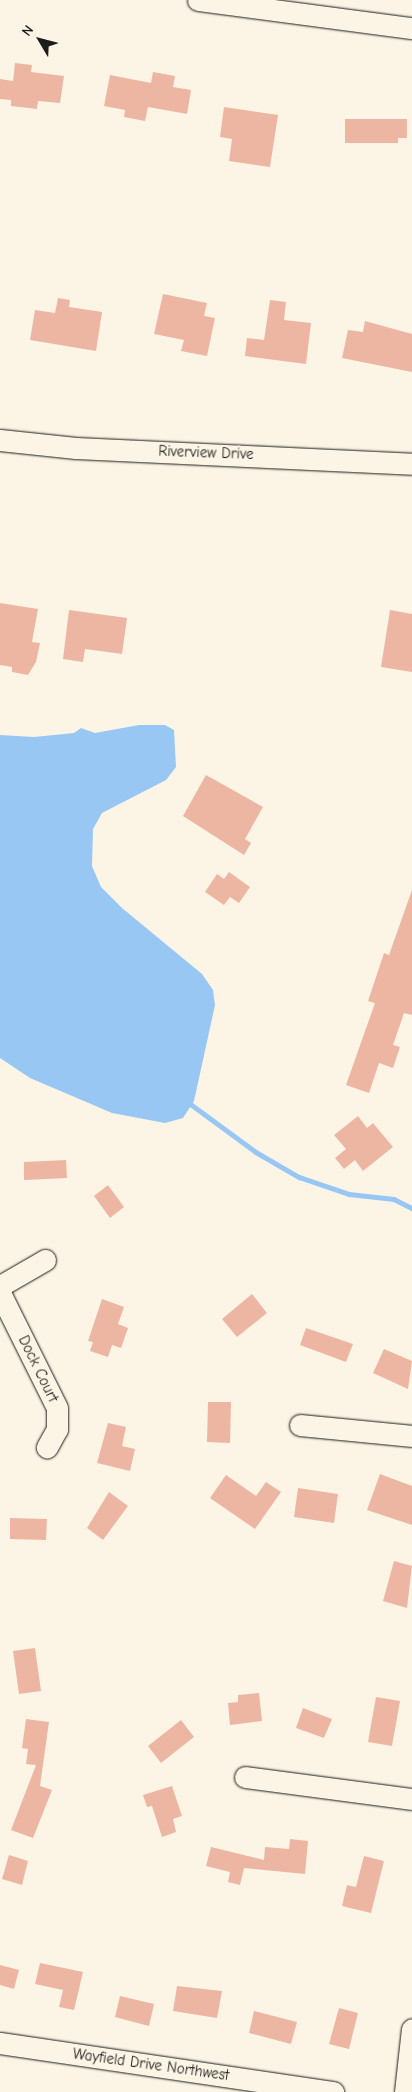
<!DOCTYPE html>
<style>
body{margin:0}
#map{position:relative;width:412px;height:2092px;overflow:hidden;background:#fcf5e5;font-family:"Comic Neue",sans-serif}
div>[style]{position:absolute}
.water>*{inset:0;background:#99c7f4}
.stream>*{height:4.5px;margin:-2.25px;padding:0 2.25px;transform-origin:2.25px;border-radius:2.25px;background:#99c7f4}
.building>*{inset:0;background:#edb6a2}
.roads{filter:drop-shadow(0 0 1px #1c1c1c) drop-shadow(0 0 1px #1c1c1c)}
.minor>*{height:21px;margin:-10.5px;padding:0 10.5px;transform-origin:10.5px;border-radius:10.5px;background:#fcf5e5}
span{translate:-50% -50%;white-space:nowrap;text-align:center;line-height:1.15;-webkit-text-stroke:4px #fcf5e5;paint-order:stroke}
.street-label{font-size:15px;color:#1c1c1c}
.north{position:absolute;left:15px;top:15px;width:50px;height:50px;-webkit-text-stroke:4px #fcf5e5;paint-order:stroke;rotate:307deg;font-size:14px;font-weight:700;line-height:20px;text-align:center;color:#1c1c1c}
.north::after{content:'';display:block;margin:auto;width:18px;height:22px;background:#1c1c1c;clip-path:polygon(50% 0,100% 100%,50% 72%,0 100%)}
</style>
<div id="map">
<div class="water">
<div style="clip-path:polygon(139px 725px,165px 725px,174px 730px,176px 767px,166px 780px,102px 813px,93px 829px,92px 866px,101px 887px,122px 908px,202px 974px,213px 990px,215px 1005px,194px 1101px,183px 1118px,165px 1123px,112px 1113px,30px 1078px,0 1058px,0 735px,34px 737px,74px 733px,81px 728px,95px 733px)"></div>
</div>
<div class="stream">
<div style="left:192px;top:1105px;width:79px;rotate:36.3deg"></div>
<div style="left:256px;top:1152px;width:50px;rotate:30.2deg"></div>
<div style="left:299px;top:1177px;width:53px;rotate:18.8deg"></div>
<div style="left:349px;top:1194px;width:45px;rotate:6.3deg"></div>
<div style="left:394px;top:1199px;width:20px;rotate:27deg"></div>
</div>
<div class="building">
<div style="clip-path:polygon(15px 63px,32px 65px,31px 72px,64px 76px,60px 103px,38px 101px,37px 109px,11px 106px,11px 100px,0 99px,0 79px,13px 81px)"></div>
<div style="clip-path:polygon(153px 72px,175px 76px,173px 87px,191px 90px,187px 114px,148px 107px,145px 121px,124px 117px,125px 110px,104px 106px,110px 75px,151px 83px)"></div>
<div style="clip-path:polygon(224px 107px,278px 115px,270px 167px,229px 161px,232px 139px,220px 137px)"></div>
<div style="clip-path:polygon(345px 119px,407px 119px,407px 138px,398px 138px,398px 143px,345px 143px)"></div>
<div style="clip-path:polygon(163px 294px,207px 303px,204px 316px,215px 318px,207px 356px,181px 351px,184px 340px,154px 334px)"></div>
<div style="clip-path:polygon(58px 298px,70px 300px,69px 307px,102px 312px,96px 351px,30px 340px,35px 310px,55px 313px)"></div>
<div style="clip-path:polygon(270px 300px,286px 302px,284px 320px,311px 323px,306px 364px,245px 356px,247px 338px,264px 340px)"></div>
<div style="clip-path:polygon(365px 321px,412px 334px,412px 372px,342px 358px,348px 330px,363px 332px)"></div>
<div style="clip-path:polygon(0 603px,38px 609px,32px 642px,40px 643px,36px 662px,28px 675px,12px 672px,12px 667px,0 665px)"></div>
<div style="clip-path:polygon(69px 610px,127px 618px,122px 654px,85px 649px,83px 662px,63px 659px)"></div>
<div style="clip-path:polygon(390px 610px,412px 614px,412px 672px,381px 667px)"></div>
<div style="clip-path:polygon(206px 775px,263px 807px,245px 839px,251px 843px,244px 855px,183px 816px)"></div>
<div style="clip-path:polygon(229px 872px,250px 887px,239px 903px,230px 897px,224px 905px,205px 892px,217px 874px,224px 879px)"></div>
<div style="clip-path:polygon(412px 890px,412px 1015px,404px 1013px,393px 1045px,400px 1047px,393px 1068px,379px 1063px,369px 1093px,346px 1085px,375px 1003px,368px 1001px,384px 953px,389px 955px)"></div>
<div style="clip-path:polygon(358px 1116px,367px 1128px,373px 1123px,393px 1147px,363px 1171px,355px 1160px,344px 1169px,335px 1158px,346px 1149px,334px 1135px)"></div>
<div style="clip-path:polygon(66px 1160px,67px 1178px,24px 1180px,24px 1162px)"></div>
<div style="clip-path:polygon(108px 1185px,124px 1207px,110px 1218px,94px 1196px)"></div>
<div style="clip-path:polygon(252px 1294px,267px 1313px,237px 1337px,222px 1319px)"></div>
<div style="clip-path:polygon(102px 1299px,124px 1307px,118px 1324px,128px 1328px,121px 1348px,112px 1345px,108px 1357px,90px 1351px,93px 1342px,88px 1341px)"></div>
<div style="clip-path:polygon(306px 1328px,353px 1344px,346px 1362px,300px 1345px)"></div>
<div style="clip-path:polygon(384px 1349px,412px 1361px,408px 1389px,373px 1373px)"></div>
<div style="clip-path:polygon(208px 1402px,231px 1402px,230px 1443px,207px 1442px)"></div>
<div style="clip-path:polygon(108px 1423px,126px 1427px,122px 1446px,135px 1449px,130px 1471px,97px 1463px)"></div>
<div style="clip-path:polygon(380px 1474px,412px 1486px,412px 1525px,367px 1510px)"></div>
<div style="clip-path:polygon(226px 1475px,256px 1496px,266px 1482px,281px 1492px,255px 1529px,210px 1498px)"></div>
<div style="clip-path:polygon(298px 1488px,338px 1494px,334px 1523px,294px 1517px)"></div>
<div style="clip-path:polygon(109px 1492px,128px 1506px,103px 1540px,87px 1528px)"></div>
<div style="clip-path:polygon(10px 1518px,47px 1519px,46px 1540px,10px 1539px)"></div>
<div style="clip-path:polygon(394px 1561px,412px 1566px,407px 1608px,383px 1601px)"></div>
<div style="clip-path:polygon(35px 1648px,41px 1691px,19px 1694px,13px 1651px)"></div>
<div style="clip-path:polygon(259px 1693px,262px 1721px,230px 1725px,228px 1703px,238px 1702px,238px 1695px)"></div>
<div style="clip-path:polygon(376px 1697px,400px 1701px,392px 1746px,368px 1742px)"></div>
<div style="clip-path:polygon(303px 1708px,332px 1719px,324px 1738px,296px 1728px)"></div>
<div style="clip-path:polygon(26px 1719px,49px 1722px,40px 1786px,52px 1790px,33px 1838px,11px 1830px,36px 1765px,26px 1764px,28px 1749px,22px 1748px)"></div>
<div style="clip-path:polygon(181px 1720px,194px 1737px,161px 1763px,148px 1746px)"></div>
<div style="clip-path:polygon(172px 1786px,182px 1816px,173px 1819px,176px 1832px,162px 1837px,152px 1806px,147px 1807px,143px 1795px)"></div>
<div style="clip-path:polygon(290px 1839px,308px 1841px,305px 1874px,244px 1868px,240px 1885px,228px 1882px,230px 1872px,206px 1866px,211px 1847px,264px 1860px,265px 1847px,289px 1849px)"></div>
<div style="clip-path:polygon(9px 1855px,28px 1861px,22px 1885px,2px 1879px)"></div>
<div style="clip-path:polygon(364px 1856px,384px 1861px,371px 1913px,342px 1906px,347px 1885px,356px 1887px)"></div>
<div style="clip-path:polygon(40px 1963px,83px 1972px,74px 2010px,59px 2007px,63px 1990px,35px 1984px)"></div>
<div style="clip-path:polygon(0 1965px,19px 1970px,14px 1989px,0 1985px)"></div>
<div style="clip-path:polygon(177px 1986px,222px 1991px,217px 2018px,173px 2011px)"></div>
<div style="clip-path:polygon(120px 1996px,154px 2004px,149px 2026px,115px 2017px)"></div>
<div style="clip-path:polygon(339px 2008px,358px 2013px,349px 2049px,329px 2044px)"></div>
<div style="clip-path:polygon(254px 2011px,297px 2022px,291px 2044px,249px 2033px)"></div>
</div>
<div class="roads">
<div class="minor">
<div style="left:198px;top:0;width:216px;rotate:7.5deg"></div>
<div style="left:0;top:440px;width:76px;rotate:6deg"></div>
<div style="left:76px;top:448px;width:336px;rotate:2.7deg"></div>
<div style="left:0;top:1286px;width:52px;rotate:-30deg"></div>
<div style="left:0;top:1293px;width:128px;rotate:63.6deg"></div>
<div style="left:57px;top:1408px;width:21px;rotate:90deg"></div>
<div style="left:57px;top:1429px;width:21px;rotate:119deg"></div>
<div style="left:300px;top:1425px;width:113px;rotate:5.6deg"></div>
<div style="left:245px;top:1777px;width:168px;rotate:7.5deg"></div>
<div style="left:0;top:2043px;width:337px;rotate:8.4deg"></div>
<div style="left:405px;top:2092px;width:63px;rotate:-83.7deg"></div>
</div>
</div>
<div class="street-label">
<span style="left:206px;top:453px;rotate:2deg">Riverview Drive</span>
<span style="left:38px;top:1369px;rotate:64deg">Dock Court</span>
<span style="left:151px;top:2065px;rotate:8deg">Wayfield Drive Northwest</span>
</div>
<div class="north">N</div>
</div>
